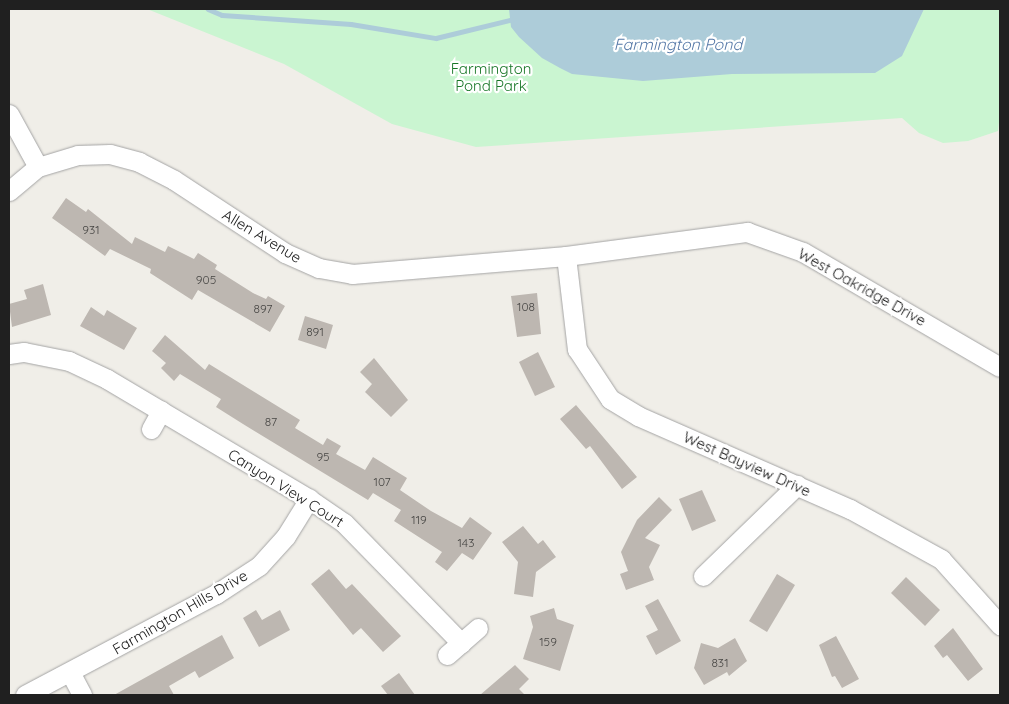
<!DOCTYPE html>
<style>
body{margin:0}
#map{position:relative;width:1009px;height:704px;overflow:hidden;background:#f0eee8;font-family:Quicksand,sans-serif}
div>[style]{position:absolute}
.park>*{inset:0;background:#caf5d1}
.water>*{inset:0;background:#adccd9}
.stream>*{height:4.5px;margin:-2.25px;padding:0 2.25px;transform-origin:2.25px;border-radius:2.25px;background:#adccd9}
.building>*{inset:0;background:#bdb7b1}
.roads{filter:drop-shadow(0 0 1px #a4a4a4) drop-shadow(0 0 1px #a4a4a4)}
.minor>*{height:19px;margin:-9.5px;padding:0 9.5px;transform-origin:9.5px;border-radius:9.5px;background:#fff}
span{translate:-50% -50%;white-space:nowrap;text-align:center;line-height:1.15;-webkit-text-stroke:4.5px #fff;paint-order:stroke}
.number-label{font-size:12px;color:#474644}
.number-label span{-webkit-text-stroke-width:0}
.park-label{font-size:15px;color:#177626}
.street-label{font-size:15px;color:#202020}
.water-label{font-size:16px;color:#5578a7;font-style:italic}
.frame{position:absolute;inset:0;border:10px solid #202020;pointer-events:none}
</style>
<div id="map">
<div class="park">
<div style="clip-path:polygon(147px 9px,1000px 9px,1000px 113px,998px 131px,968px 141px,943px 143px,919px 133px,902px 118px,476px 147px,392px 124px,284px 64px)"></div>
</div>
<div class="water">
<div style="clip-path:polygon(509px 9px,924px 9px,902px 56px,875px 73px,732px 74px,643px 81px,572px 74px,560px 68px,542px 58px,519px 37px,511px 27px)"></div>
</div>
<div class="stream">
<div style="left:208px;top:9px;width:15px;rotate:23deg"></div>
<div style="left:222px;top:15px;width:129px;rotate:4deg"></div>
<div style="left:351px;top:24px;width:86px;rotate:9.4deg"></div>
<div style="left:436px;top:38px;width:80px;rotate:-13.7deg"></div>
</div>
<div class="building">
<div style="clip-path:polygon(66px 198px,86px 212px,88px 209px,132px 244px,135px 237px,165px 252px,168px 246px,194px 259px,198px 253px,217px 265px,215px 269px,253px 293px,266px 299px,268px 296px,285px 306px,270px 332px,198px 290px,192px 300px,150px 273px,151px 269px,110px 249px,105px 256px,52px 218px)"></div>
<div style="clip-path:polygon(43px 284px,51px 315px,12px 327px,9px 304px,27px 299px,24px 290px)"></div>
<div style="clip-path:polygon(537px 293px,541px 334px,517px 337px,511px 296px)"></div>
<div style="clip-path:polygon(91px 307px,104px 316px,107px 310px,137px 328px,124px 350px,80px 326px)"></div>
<div style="clip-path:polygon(305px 316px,333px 325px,326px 349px,298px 340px)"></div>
<div style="clip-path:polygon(165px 335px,205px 370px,209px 364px,300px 420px,295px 428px,323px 445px,327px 438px,341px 446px,336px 454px,365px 470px,373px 457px,407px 478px,400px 490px,431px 511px,462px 528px,470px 517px,492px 533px,473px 560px,462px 553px,447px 571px,435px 562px,442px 552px,394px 521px,401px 510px,373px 493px,368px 500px,243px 424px,216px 407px,221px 399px,180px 374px,174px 381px,161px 368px,166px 363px,152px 351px)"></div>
<div style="clip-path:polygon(538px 352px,555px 387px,535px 396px,519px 362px)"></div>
<div style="clip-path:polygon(374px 358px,408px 400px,391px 417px,365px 392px,372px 384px,360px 372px)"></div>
<div style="clip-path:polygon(576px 405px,637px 477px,622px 489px,590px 446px,586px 449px,560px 419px)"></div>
<div style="clip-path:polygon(702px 490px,716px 521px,692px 531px,679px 499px)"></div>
<div style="clip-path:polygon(659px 497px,672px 510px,645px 538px,660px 545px,649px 567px,654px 580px,626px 590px,620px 574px,628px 571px,621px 552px,637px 520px)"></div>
<div style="clip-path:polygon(523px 526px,538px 544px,543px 540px,556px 557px,536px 572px,533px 597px,514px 594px,518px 562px,502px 542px)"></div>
<div style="clip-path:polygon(329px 569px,346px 589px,352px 584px,401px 636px,383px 652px,361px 628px,353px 635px,311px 584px)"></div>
<div style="clip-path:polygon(777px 574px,795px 585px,767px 632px,749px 621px)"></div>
<div style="clip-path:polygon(906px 577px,940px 610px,925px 626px,891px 593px)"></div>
<div style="clip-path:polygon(658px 599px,681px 641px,656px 655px,646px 636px,658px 630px,645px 606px)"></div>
<div style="clip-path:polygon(554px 608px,557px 619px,574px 625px,560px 671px,523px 659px,533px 627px,530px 616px)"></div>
<div style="clip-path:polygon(256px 610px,262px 620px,280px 610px,290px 630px,259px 647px,243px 618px)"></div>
<div style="clip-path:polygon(953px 628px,983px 669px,968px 681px,947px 655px,943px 658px,934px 646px)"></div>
<div style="clip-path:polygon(222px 635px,234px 658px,199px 678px,195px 671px,169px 686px,174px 695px,114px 695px)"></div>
<div style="clip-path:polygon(836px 636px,859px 679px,842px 688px,835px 676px,832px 677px,819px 645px)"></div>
<div style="clip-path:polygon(735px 638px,747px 661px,729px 676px,727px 672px,704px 685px,694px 668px,701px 643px,718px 648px)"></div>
<div style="clip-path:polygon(515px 665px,529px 679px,519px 689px,525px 695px,480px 695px)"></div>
<div style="clip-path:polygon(399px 673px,415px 695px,388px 695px,381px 686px)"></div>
</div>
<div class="roads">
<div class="minor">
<div style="left:9px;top:114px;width:60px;rotate:61.3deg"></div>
<div style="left:9px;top:191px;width:38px;rotate:-40deg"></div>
<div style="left:38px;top:167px;width:42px;rotate:-16.7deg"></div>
<div style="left:78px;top:155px;width:32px;rotate:-2deg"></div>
<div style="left:110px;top:154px;width:30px;rotate:15deg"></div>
<div style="left:139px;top:162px;width:39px;rotate:27deg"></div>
<div style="left:174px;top:180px;width:133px;rotate:33.3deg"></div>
<div style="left:285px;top:253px;width:37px;rotate:24deg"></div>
<div style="left:319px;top:268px;width:34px;rotate:10deg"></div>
<div style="left:352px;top:274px;width:215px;rotate:-4.8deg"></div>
<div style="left:566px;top:256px;width:183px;rotate:-7.6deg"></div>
<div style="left:747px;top:232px;width:59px;rotate:19.7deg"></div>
<div style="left:803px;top:252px;width:228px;rotate:30.3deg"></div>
<div style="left:566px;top:256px;width:94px;rotate:83.3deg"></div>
<div style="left:577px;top:349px;width:60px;rotate:56.6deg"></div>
<div style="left:610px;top:399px;width:33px;rotate:31deg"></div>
<div style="left:638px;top:416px;width:232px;rotate:23.7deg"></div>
<div style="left:850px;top:509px;width:104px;rotate:28.8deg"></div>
<div style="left:941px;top:559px;width:89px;rotate:48.2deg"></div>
<div style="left:9px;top:354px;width:15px;rotate:-8deg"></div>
<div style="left:24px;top:352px;width:46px;rotate:11.3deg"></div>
<div style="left:69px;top:361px;width:42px;rotate:25.3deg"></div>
<div style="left:107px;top:379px;width:235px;rotate:30.7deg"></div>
<div style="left:309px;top:499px;width:42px;rotate:34.4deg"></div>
<div style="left:344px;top:523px;width:168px;rotate:45.7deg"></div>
<div style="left:151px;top:429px;width:21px;rotate:-61deg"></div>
<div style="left:703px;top:576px;width:131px;rotate:-44.1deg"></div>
<div style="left:447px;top:655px;width:41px;rotate:-41.1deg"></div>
<div style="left:71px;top:674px;width:24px;rotate:62deg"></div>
<div style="left:25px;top:695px;width:216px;rotate:-27.9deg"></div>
<div style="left:216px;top:594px;width:51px;rotate:-33.1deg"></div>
<div style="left:259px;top:566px;width:40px;rotate:-48deg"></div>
<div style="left:286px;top:536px;width:44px;rotate:-58.1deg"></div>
</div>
</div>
<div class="number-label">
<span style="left:91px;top:230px">931</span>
<span style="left:206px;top:280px">905</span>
<span style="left:526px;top:307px">108</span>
<span style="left:263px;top:309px">897</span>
<span style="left:315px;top:332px">891</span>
<span style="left:271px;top:422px">87</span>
<span style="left:323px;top:457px">95</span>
<span style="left:382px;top:482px">107</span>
<span style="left:419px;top:520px">119</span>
<span style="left:466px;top:543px">143</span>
<span style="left:548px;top:642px">159</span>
<span style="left:720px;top:663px">831</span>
</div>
<div class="park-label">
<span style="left:491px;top:77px">Farmington<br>Pond Park</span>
</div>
<div class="street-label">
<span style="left:262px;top:236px;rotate:31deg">Allen Avenue</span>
<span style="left:862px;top:287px;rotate:29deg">West Oakridge Drive</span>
<span style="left:747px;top:464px;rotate:24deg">West Bayview Drive</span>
<span style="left:286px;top:488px;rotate:32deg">Canyon View Court</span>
<span style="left:180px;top:612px;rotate:-30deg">Farmington Hills Drive</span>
</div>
<div class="water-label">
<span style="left:678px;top:44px">Farmington Pond</span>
</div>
<div class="frame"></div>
</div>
